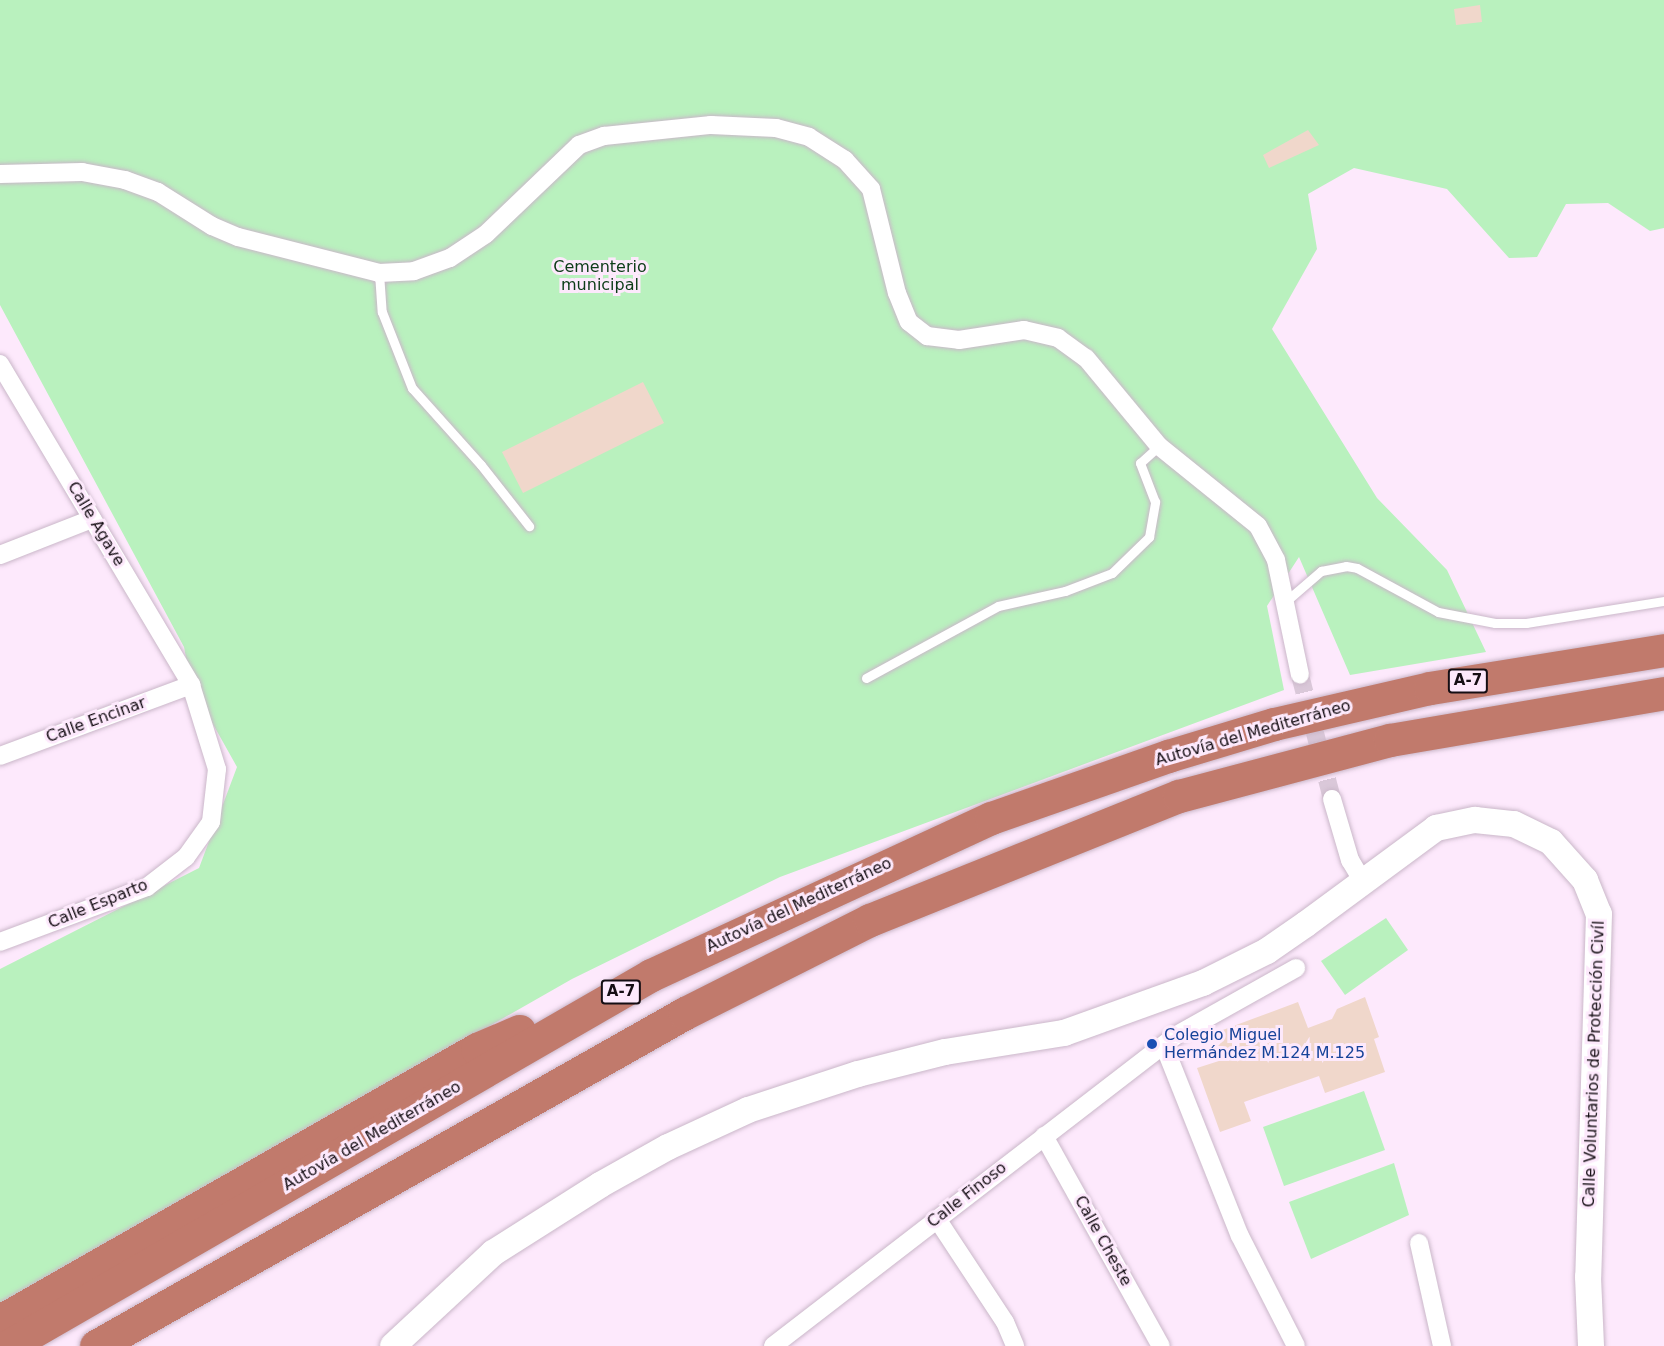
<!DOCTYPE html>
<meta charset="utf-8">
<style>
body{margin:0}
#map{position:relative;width:1664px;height:1346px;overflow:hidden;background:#fde9fc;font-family:"DejaVu Sans",sans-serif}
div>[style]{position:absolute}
.green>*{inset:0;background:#b9f1be}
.building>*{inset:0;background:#f0d7cb}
.street-tunnel>*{height:18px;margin-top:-9px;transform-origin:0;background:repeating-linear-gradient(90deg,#dac8d9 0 18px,transparent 0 27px)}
.roads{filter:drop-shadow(0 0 2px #cab7c9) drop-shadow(0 0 2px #cab7c9)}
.lane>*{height:9px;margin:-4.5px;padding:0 4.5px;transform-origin:4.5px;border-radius:4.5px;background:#fff}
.street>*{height:18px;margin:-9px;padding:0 9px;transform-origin:9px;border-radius:9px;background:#fff}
.secondary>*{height:26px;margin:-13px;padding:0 13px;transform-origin:13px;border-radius:13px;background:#fff}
.highway>*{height:33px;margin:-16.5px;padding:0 16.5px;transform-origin:16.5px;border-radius:16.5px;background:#c17a6c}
.dots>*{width:16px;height:16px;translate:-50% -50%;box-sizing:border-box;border:3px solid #fde9fc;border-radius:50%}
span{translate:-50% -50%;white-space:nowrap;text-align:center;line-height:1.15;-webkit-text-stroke:6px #fde9fc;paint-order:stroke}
.shield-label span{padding:2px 4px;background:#fde9fc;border:2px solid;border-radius:4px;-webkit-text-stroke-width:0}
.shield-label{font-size:15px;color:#150e14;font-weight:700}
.park-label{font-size:16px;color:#0c3c17}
.street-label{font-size:16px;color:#150e14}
.transit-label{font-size:16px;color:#164399}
.left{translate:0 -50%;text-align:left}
</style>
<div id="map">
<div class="green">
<div style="clip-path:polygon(0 0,1664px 0,1664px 228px,1650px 231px,1608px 203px,1566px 204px,1537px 257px,1509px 258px,1447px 189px,1354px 168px,1308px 194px,1317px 249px,1272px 329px,1377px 498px,1447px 570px,1486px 652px,1350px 675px,1299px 557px,1267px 606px,1284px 690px,780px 877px,572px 979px,0 1305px,0 969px,199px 868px,237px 767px,191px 685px,184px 647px,0 305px)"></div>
<div style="clip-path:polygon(1386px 918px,1408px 950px,1345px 995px,1321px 961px)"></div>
<div style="clip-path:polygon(1364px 1091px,1385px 1150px,1284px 1186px,1263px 1127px)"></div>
<div style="clip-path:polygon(1394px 1163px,1409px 1215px,1311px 1259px,1289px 1202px)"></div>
</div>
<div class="building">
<div style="clip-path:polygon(1480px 5px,1482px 22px,1456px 25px,1454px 9px)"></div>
<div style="clip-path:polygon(1308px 130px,1319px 145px,1269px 168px,1263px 155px)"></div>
<div style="clip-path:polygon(643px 382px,664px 423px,523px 493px,502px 452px)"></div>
<div style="clip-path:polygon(1365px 997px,1379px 1037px,1374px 1039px,1385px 1072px,1325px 1093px,1319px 1076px,1244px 1102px,1251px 1121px,1220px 1132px,1197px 1068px,1222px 1060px,1212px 1034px,1298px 1002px,1308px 1028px,1332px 1019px,1337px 1009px)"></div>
</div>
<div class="street-tunnel">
<div style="left:1300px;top:675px;width:128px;rotate:75.5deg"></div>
</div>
<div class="roads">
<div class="lane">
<div style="left:379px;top:273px;width:39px;rotate:86deg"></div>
<div style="left:382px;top:312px;width:82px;rotate:68.5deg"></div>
<div style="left:412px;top:388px;width:103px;rotate:48.1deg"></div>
<div style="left:481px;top:465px;width:78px;rotate:51.8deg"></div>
<div style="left:1285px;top:602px;width:48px;rotate:-40.7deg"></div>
<div style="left:1321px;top:571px;width:25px;rotate:-11deg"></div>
<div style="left:1346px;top:566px;width:11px;rotate:10deg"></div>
<div style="left:1357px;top:568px;width:92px;rotate:28.5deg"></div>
<div style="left:1438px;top:612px;width:58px;rotate:10.9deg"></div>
<div style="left:1495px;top:623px;width:31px"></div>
<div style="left:1526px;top:623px;width:140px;rotate:-9.1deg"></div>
<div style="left:866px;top:678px;width:150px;rotate:-28.6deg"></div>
<div style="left:998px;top:606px;width:69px;rotate:-12.6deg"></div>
<div style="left:1065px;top:591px;width:50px;rotate:-21deg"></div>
<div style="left:1112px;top:573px;width:52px;rotate:-44.2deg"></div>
<div style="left:1149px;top:537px;width:36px;rotate:-80deg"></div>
<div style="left:1155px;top:502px;width:42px;rotate:-111deg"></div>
<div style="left:1140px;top:463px;width:25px;rotate:-42deg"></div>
</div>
<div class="street">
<div style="left:0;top:174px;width:82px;rotate:-1.4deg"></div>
<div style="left:82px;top:172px;width:44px;rotate:10.5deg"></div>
<div style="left:125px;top:180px;width:35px;rotate:20deg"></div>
<div style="left:158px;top:192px;width:64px;rotate:32.2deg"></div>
<div style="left:212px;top:226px;width:28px;rotate:23deg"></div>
<div style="left:238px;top:237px;width:146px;rotate:14.3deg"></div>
<div style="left:379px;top:273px;width:35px;rotate:-3deg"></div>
<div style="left:414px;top:271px;width:38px;rotate:-20deg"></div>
<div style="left:450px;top:258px;width:43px;rotate:-33.7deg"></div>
<div style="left:486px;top:234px;width:129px;rotate:-43.7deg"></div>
<div style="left:579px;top:145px;width:27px;rotate:-20deg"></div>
<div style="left:604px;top:136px;width:108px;rotate:-5.9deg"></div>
<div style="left:711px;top:125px;width:65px;rotate:2.6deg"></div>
<div style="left:776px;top:128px;width:34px;rotate:15deg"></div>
<div style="left:809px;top:137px;width:43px;rotate:32.6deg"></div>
<div style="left:845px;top:160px;width:39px;rotate:48deg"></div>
<div style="left:871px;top:189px;width:107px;rotate:76deg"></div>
<div style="left:897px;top:293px;width:31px;rotate:68deg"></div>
<div style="left:909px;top:322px;width:23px;rotate:38deg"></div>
<div style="left:927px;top:336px;width:32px;rotate:7deg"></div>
<div style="left:959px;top:340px;width:66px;rotate:-8.7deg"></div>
<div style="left:1024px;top:330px;width:35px;rotate:13deg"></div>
<div style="left:1058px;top:338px;width:34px;rotate:36deg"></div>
<div style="left:1086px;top:358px;width:114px;rotate:50.3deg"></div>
<div style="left:1159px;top:446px;width:127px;rotate:38.9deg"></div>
<div style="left:1258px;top:526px;width:38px;rotate:62deg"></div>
<div style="left:1276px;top:560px;width:117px;rotate:78.2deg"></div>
<div style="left:0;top:364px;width:374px;rotate:59.2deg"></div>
<div style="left:191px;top:685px;width:88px;rotate:72.8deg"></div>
<div style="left:217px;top:769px;width:53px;rotate:96.5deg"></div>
<div style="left:211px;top:822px;width:43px;rotate:125.5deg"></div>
<div style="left:186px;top:857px;width:49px;rotate:142.4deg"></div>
<div style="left:147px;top:887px;width:157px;rotate:159.5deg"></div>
<div style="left:0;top:555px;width:99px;rotate:-21.4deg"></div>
<div style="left:0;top:756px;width:204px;rotate:-20.4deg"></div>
<div style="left:1332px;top:799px;width:64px;rotate:73.6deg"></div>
<div style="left:1350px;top:860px;width:26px;rotate:59deg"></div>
<div style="left:1165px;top:1048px;width:202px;rotate:68.3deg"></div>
<div style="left:1240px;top:1236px;width:123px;rotate:63deg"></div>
<div style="left:1044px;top:1136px;width:240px;rotate:60.9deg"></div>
<div style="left:937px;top:1219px;width:123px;rotate:56.6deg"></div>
<div style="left:1005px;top:1322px;width:26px;rotate:67deg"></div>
<div style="left:1419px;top:1243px;width:106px;rotate:77.4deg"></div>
<div style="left:773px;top:1346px;width:508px;rotate:-37.64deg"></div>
<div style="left:1175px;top:1036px;width:139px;rotate:-29.3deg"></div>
</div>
<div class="secondary">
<div style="left:393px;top:1346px;width:137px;rotate:-42.9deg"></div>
<div style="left:493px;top:1253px;width:127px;rotate:-32.4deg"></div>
<div style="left:600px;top:1185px;width:78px;rotate:-29.2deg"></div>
<div style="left:668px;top:1147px;width:88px;rotate:-24.8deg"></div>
<div style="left:748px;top:1110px;width:116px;rotate:-18.1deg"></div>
<div style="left:858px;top:1074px;width:90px;rotate:-14.2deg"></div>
<div style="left:945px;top:1052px;width:121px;rotate:-9.1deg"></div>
<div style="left:1064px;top:1033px;width:148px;rotate:-19.8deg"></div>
<div style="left:1203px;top:983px;width:72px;rotate:-26.6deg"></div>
<div style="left:1267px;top:951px;width:47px;rotate:-34.7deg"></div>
<div style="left:1306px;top:924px;width:162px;rotate:-36.4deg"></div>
<div style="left:1436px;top:828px;width:40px;rotate:-12deg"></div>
<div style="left:1475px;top:820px;width:39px;rotate:6deg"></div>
<div style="left:1514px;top:824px;width:41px;rotate:25.9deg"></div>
<div style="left:1551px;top:842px;width:51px;rotate:48.2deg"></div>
<div style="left:1585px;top:880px;width:37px;rotate:68deg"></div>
<div style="left:1599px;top:914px;width:363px;rotate:91.7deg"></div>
<div style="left:1588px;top:1277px;width:69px;rotate:87.5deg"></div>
</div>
<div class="highway">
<div style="left:0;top:1321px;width:549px;rotate:-29.69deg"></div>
<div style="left:477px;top:1049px;width:46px;rotate:-23.2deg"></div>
<div style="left:8px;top:1346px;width:742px;rotate:-29.98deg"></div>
<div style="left:651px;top:975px;width:374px;rotate:-24.8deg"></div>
<div style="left:991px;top:818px;width:188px;rotate:-19.3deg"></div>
<div style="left:1168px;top:756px;width:111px;rotate:-16.8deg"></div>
<div style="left:1274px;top:724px;width:160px;rotate:-13deg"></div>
<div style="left:1430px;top:688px;width:237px;rotate:-9.2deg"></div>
<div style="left:96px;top:1346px;width:677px;rotate:-29.48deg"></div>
<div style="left:685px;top:1013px;width:207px;rotate:-26.7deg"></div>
<div style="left:870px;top:920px;width:333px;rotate:-21.9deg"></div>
<div style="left:1179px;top:796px;width:218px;rotate:-14.9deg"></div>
<div style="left:1390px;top:740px;width:278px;rotate:-9.7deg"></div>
</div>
</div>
<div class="dots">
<div style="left:1152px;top:1044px;background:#1a4fb4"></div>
</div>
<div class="shield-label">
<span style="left:1468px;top:681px">A-7</span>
<span style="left:621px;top:992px">A-7</span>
</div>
<div class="park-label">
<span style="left:600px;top:276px">Cementerio<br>municipal</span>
</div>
<div class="street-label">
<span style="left:96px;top:524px;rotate:59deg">Calle Agave</span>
<span style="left:96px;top:720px;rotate:-20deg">Calle Encinar</span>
<span style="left:1253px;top:733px;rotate:-16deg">Autovía del Mediterráneo</span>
<span style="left:98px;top:904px;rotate:-22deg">Calle Esparto</span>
<span style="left:799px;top:905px;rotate:-25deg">Autovía del Mediterráneo</span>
<span style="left:1594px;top:1064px;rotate:-88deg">Calle Voluntarios de Protección Civíl</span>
<span style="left:372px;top:1136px;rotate:-30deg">Autovía del Mediterráneo</span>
<span style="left:967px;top:1195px;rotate:-38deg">Calle Finoso</span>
<span style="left:1103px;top:1241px;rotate:61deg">Calle Cheste</span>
</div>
<div class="transit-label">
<span class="left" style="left:1164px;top:1044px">Colegio Miguel<br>Hermández M.124 M.125</span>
</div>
</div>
